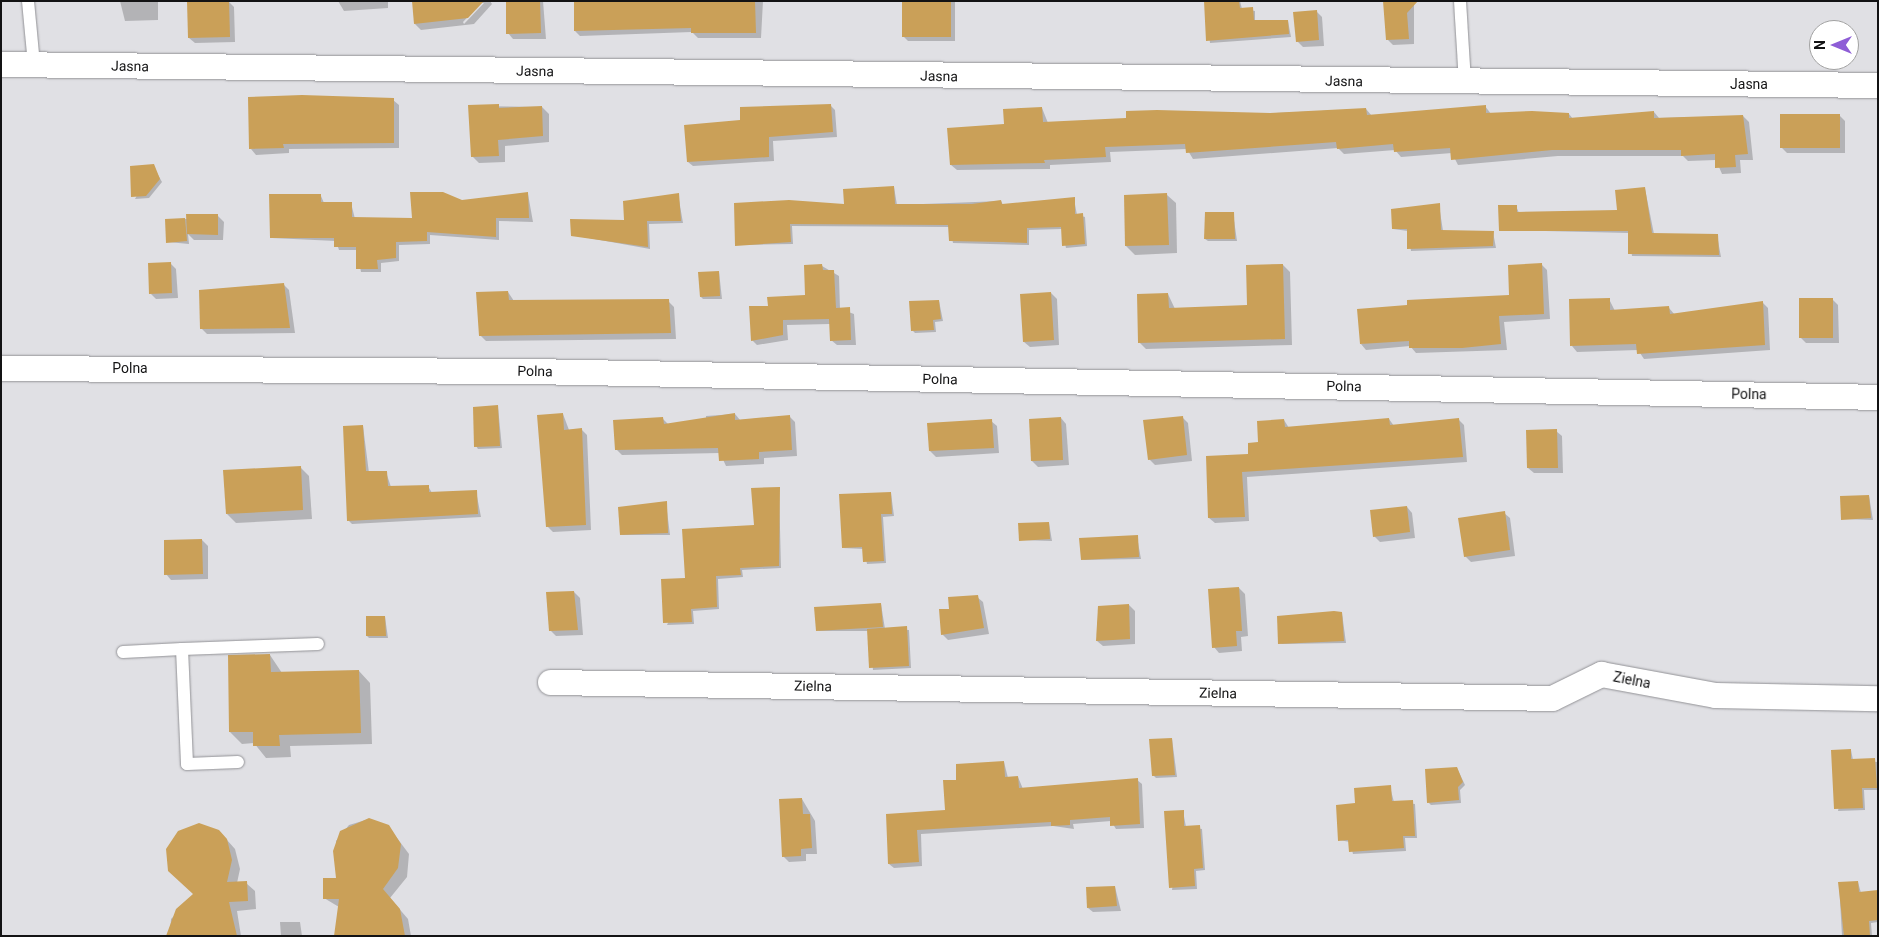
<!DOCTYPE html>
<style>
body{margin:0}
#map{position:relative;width:1879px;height:937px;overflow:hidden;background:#e0e0e4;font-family:Roboto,sans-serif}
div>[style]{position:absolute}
.shadow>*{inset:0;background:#0003}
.building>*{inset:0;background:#caa058}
.roads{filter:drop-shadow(0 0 1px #929296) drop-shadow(0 0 1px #929296)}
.lane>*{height:12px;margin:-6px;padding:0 6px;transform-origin:6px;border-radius:6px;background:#fff}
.street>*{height:25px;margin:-12.5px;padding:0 12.5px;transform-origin:12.5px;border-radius:12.5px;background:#fff}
span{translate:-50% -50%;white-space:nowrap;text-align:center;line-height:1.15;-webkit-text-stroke:4px #fff;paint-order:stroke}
.street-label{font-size:14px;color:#131314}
.frame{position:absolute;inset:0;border:2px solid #131314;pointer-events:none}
.north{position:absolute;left:1809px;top:20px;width:50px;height:50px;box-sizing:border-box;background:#fff;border:1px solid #a1a1a1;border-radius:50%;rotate:270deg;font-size:14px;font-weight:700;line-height:20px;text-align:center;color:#131314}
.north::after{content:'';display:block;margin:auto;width:18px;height:22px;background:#8e5dd6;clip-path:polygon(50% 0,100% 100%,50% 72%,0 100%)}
</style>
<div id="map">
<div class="shadow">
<div style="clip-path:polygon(120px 1px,158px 1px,158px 20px,125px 21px)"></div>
<div style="clip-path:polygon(228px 1px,234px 7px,235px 42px,195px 43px,189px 38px)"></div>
<div style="clip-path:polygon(338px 1px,388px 1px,388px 8px,344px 11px)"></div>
<div style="clip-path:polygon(evenodd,416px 1px,490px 1px,492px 4px,474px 24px,421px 30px,415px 24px,416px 1px,481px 3px,484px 3px,464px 24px,463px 22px,481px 3px)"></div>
<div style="clip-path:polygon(507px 1px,543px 1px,546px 39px,513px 39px,508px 33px)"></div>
<div style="clip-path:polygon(624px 1px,763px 1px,761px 38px,698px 38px,692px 32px,580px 36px,575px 31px)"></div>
<div style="clip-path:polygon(904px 1px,955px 1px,955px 41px,908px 41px,903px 36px)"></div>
<div style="clip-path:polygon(1205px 1px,1240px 1px,1242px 9px,1255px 11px,1255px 21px,1288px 21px,1291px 37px,1210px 43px)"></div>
<div style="clip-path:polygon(1414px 1px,1414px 44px,1393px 45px,1387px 39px)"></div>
<div style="clip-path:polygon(1316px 11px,1322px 17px,1324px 46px,1303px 47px,1297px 41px)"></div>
<div style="clip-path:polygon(393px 100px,399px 105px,399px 148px,289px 149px,289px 153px,256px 155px,251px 149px)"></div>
<div style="clip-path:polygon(830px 105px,835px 110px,837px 137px,773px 141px,774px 161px,693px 166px,688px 162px,742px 121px)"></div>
<div style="clip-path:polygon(469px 106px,542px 107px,549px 114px,549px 142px,505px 146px,505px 162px,479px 163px,472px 156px)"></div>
<div style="clip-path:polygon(1485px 106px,1491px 114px,1569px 114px,1573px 119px,1654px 112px,1659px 118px,1743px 116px,1749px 122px,1753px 160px,1740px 160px,1741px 173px,1722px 174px,1716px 160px,1688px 161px,1683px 156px,1558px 156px,1458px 165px,1452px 153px,1401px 157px,1395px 150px,1344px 154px,1338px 148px,1193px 159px,1187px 149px,1110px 152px,1111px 162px,1050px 165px,1050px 169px,957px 170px,951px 165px,1005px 125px,1042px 108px,1048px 123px,1366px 109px,1372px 116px)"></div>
<div style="clip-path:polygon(1840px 116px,1845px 121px,1845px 153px,1787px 153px,1781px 147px)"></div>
<div style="clip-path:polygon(153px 166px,162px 182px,149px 198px,135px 199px)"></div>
<div style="clip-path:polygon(894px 187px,897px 205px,1001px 201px,1003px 205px,1074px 199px,1077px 215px,1085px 217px,1087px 246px,1066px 248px,1062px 229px,1029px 230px,1029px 245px,953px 243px,950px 227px,792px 226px,793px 244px,737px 245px,736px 204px,845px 206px)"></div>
<div style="clip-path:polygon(1645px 189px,1654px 234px,1717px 235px,1721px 257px,1632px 256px,1629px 233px,1500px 230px,1516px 206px,1519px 213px,1618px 211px)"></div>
<div style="clip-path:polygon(528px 194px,533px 222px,499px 221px,499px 240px,430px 235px,430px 244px,399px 245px,399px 261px,381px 263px,381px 272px,361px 272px,357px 250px,339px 250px,336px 241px,272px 238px,321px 196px,324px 203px,351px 203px,355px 219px,413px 219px,462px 201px)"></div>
<div style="clip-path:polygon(678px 194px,683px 223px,649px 224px,650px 249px,572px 235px,626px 221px)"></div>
<div style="clip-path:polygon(1167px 195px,1176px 203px,1177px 253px,1135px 255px,1126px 246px)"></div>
<div style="clip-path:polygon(1439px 205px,1443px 231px,1493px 232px,1496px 248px,1411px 251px,1408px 231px,1393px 229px)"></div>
<div style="clip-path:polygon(1233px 213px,1237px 241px,1208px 241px,1205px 239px)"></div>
<div style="clip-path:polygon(218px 216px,224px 222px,223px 240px,194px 240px,188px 234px,189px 244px,168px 242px,185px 219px)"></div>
<div style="clip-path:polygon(170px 263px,176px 269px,178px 298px,156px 299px,151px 294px)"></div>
<div style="clip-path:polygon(1541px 264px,1547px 270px,1550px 319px,1504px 322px,1507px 350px,1416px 353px,1410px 346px,1366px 350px,1361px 344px,1510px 296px)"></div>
<div style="clip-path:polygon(1283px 265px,1290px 272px,1292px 345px,1146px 349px,1139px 342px,1168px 294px,1175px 309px,1248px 306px)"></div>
<div style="clip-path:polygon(822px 266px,839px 276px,840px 309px,854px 314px,856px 345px,837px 345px,831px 340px,830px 324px,787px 325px,788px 340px,757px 345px,752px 340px,769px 307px,806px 296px)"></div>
<div style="clip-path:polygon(719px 272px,722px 299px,703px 299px,701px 297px)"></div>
<div style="clip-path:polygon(283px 284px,289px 290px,295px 333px,207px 334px,202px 329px)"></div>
<div style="clip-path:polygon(508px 292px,514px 301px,668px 301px,674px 307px,676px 339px,486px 341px,480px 335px)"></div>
<div style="clip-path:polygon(1051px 293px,1057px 299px,1059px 345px,1030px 347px,1024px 342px)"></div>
<div style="clip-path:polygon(1609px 299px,1615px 311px,1669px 308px,1675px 315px,1762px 302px,1768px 308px,1770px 350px,1644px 359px,1638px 350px,1577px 352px,1572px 346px)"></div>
<div style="clip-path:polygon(1832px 299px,1838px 305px,1839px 343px,1806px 343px,1801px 338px)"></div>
<div style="clip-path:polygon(939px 301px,943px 321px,935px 322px,936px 332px,915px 333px,913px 331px)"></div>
<div style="clip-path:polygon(498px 407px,502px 448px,478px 449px,476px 446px)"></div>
<div style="clip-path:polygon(563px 414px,569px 430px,581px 429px,587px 435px,591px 530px,553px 532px,547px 526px)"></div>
<div style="clip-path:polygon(735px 414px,740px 420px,789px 416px,795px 422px,797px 456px,764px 458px,764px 464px,726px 466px,720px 453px,622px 455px,616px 449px,662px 418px,668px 424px,706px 422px,706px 416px)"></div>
<div style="clip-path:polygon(1182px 417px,1188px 423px,1192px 461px,1155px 465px,1149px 459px)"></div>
<div style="clip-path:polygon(1061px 418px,1066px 424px,1069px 465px,1038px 467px,1032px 461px)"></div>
<div style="clip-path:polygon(1389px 419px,1394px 426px,1459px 420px,1464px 425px,1467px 462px,1247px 477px,1249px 521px,1215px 523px,1209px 518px,1250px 455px,1284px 420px,1289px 428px)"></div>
<div style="clip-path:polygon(991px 421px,997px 426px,999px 453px,936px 457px,930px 451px)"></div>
<div style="clip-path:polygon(363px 426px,369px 473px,386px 472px,391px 487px,428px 486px,432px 493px,476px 491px,481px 517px,352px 524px,348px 520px)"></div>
<div style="clip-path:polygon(1556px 431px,1562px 436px,1563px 473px,1534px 473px,1528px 468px)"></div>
<div style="clip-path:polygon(301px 468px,309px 476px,312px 519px,236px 523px,227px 514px)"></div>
<div style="clip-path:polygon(779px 488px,781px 568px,742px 570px,743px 577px,718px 579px,719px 609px,693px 611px,694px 624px,667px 625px,687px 579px,755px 526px)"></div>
<div style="clip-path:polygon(891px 493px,894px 516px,883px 517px,886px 563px,867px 564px,864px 549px,843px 548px)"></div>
<div style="clip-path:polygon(1869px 496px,1873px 520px,1843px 519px)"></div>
<div style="clip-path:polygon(666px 503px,670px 535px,621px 535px)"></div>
<div style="clip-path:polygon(1407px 507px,1412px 513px,1415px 538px,1380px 542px,1374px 536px)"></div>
<div style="clip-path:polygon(1504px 513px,1510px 518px,1515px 556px,1471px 562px,1465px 556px)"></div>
<div style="clip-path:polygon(1049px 523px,1052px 541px,1020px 540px)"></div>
<div style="clip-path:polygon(1137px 537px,1141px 559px,1082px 560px)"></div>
<div style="clip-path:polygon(202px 540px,208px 546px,208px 579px,171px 580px,166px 574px)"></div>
<div style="clip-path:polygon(1239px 588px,1245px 594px,1248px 636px,1241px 637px,1242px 651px,1219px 653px,1214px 647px)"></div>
<div style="clip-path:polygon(574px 592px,580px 598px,583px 635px,556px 636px,551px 631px)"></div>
<div style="clip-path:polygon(977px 597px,983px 602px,989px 634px,948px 640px,942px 634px)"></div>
<div style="clip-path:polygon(881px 604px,885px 629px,909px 630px,911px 668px,873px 670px,869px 631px,817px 631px)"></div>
<div style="clip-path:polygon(1129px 605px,1135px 611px,1135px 644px,1103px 646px,1097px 641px)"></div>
<div style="clip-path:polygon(1342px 613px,1346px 643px,1280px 644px)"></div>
<div style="clip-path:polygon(385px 617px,388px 638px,369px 638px,367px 636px)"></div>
<div style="clip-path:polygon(270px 655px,282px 673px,359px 671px,370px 683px,372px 744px,290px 746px,291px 757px,266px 758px,254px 743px,242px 744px,230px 732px)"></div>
<div style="clip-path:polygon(1172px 739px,1177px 777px,1156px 778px,1153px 775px)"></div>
<div style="clip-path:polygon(1851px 750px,1853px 760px,1877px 762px,1878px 790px,1864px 790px,1865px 810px,1838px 811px)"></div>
<div style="clip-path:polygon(1004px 762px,1008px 778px,1018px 777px,1023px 789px,1137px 780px,1142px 784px,1144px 828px,1116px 829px,1111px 821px,1073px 824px,1074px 829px,1053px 826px,921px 834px,922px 866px,894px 868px,889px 864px,887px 815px,946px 812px,958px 781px)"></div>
<div style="clip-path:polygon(1457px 768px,1465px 785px,1460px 790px,1461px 803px,1431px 805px,1428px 802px)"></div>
<div style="clip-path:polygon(1390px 787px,1394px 802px,1415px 804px,1417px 838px,1405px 838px,1406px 851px,1353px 854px,1350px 842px,1339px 840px,1357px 805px)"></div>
<div style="clip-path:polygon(802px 799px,815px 821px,817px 854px,806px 854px,806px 861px,789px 862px,783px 856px)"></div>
<div style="clip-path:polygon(1183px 811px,1186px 827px,1202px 829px,1205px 870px,1196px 871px,1197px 889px,1172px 890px)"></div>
<div style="clip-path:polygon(369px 819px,388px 826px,409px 854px,407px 877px,390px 898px,408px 919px,411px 936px,339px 936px,339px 907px,324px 898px,338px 879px,336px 841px,349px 825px)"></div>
<div style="clip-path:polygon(219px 831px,235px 849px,240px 869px,237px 883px,246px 883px,255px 891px,256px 909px,237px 911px,241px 936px,170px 936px,171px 919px,195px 895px)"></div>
<div style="clip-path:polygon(1858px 882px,1861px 893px,1878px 892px,1878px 922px,1871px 923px,1872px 936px,1842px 936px,1839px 883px)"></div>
<div style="clip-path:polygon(1115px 887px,1121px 911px,1093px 912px,1088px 908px)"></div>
<div style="clip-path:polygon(280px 922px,300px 922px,302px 936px,281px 936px)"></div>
</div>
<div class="building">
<div style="clip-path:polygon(187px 1px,229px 1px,230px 37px,188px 38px)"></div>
<div style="clip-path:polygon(412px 1px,484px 1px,468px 18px,414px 24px)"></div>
<div style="clip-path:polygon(506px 1px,540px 1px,541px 33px,506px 34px)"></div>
<div style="clip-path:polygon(574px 1px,755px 1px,756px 33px,691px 33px,691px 28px,574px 31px)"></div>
<div style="clip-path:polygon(902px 1px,951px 1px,951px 37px,902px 37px)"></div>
<div style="clip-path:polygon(1204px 1px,1239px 1px,1240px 8px,1253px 7px,1254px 20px,1288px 20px,1289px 34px,1206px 41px)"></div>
<div style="clip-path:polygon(1383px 1px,1418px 1px,1407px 13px,1409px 39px,1386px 40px)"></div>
<div style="clip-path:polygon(1317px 10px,1319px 40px,1296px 42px,1293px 12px)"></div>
<div style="clip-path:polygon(302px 95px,394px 98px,394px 143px,283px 144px,284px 148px,249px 149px,248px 97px)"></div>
<div style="clip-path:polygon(499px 104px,499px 108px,542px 106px,543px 136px,498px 140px,499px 156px,471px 157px,468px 105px)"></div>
<div style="clip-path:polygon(831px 104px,833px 132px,769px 137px,769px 157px,687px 162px,684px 125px,740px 120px,740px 107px)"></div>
<div style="clip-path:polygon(1486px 105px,1486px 113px,1532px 111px,1569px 113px,1569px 118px,1654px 111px,1654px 118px,1743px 115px,1748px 154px,1735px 155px,1736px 167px,1715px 168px,1715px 154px,1681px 156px,1681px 150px,1552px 150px,1451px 160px,1450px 148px,1394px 152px,1393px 144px,1337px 149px,1336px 142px,1186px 153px,1185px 144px,1105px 147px,1106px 157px,1044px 160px,1045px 163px,950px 165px,947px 128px,1004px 124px,1003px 109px,1042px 107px,1043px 122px,1126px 118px,1126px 111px,1157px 110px,1270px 113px,1366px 108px,1367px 115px)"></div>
<div style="clip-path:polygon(1780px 114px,1840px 114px,1840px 148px,1780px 148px)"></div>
<div style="clip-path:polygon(154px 164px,160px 179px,146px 196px,131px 197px,130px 166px)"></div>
<div style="clip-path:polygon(894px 186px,895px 204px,972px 204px,1001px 200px,1002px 204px,1075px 197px,1075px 214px,1083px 213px,1085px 244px,1062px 246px,1061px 227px,1027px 228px,1027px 243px,1003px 242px,949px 241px,948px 225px,790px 224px,791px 242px,735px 246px,734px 203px,789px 200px,844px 204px,843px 189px)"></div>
<div style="clip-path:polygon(1645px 187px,1652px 233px,1718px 234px,1719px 255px,1628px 254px,1628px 231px,1499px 231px,1498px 205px,1517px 205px,1517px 212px,1617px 210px,1615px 190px)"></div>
<div style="clip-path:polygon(410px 192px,443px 192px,462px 200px,528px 192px,529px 218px,496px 218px,496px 237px,427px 232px,427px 241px,396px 242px,396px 258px,377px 260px,378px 269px,356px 269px,356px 247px,334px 247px,334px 238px,270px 238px,269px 194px,321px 194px,321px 202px,352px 202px,352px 217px,412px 218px)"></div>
<div style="clip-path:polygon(679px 193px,681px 221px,647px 221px,648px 247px,571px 236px,570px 219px,624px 220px,623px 201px)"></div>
<div style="clip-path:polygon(1167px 193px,1169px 245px,1125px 246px,1124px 195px)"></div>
<div style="clip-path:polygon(1440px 203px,1441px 230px,1494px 231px,1493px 246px,1407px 249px,1407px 229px,1392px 229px,1391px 209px)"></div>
<div style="clip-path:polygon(1205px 212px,1234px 212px,1235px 239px,1204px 239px)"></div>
<div style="clip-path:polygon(186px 214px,218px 214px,218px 235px,187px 234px)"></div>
<div style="clip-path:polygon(185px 218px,187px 241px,166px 243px,165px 219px)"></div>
<div style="clip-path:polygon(171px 262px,172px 293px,149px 294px,148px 263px)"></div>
<div style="clip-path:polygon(1542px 263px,1544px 314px,1499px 316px,1501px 344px,1462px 348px,1409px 348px,1409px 341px,1360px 344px,1357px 309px,1407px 305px,1407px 300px,1509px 295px,1508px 265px)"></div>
<div style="clip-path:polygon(822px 264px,823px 270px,834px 270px,836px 308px,850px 307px,851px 340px,830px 341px,829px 319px,783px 320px,783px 335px,751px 341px,749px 306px,768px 306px,767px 297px,805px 295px,804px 265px)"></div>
<div style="clip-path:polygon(1283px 264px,1285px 339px,1138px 343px,1137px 294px,1168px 293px,1169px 308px,1247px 305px,1246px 265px)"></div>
<div style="clip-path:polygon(719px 271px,720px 296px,700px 297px,698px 272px)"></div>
<div style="clip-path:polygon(284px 283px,290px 328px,200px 329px,199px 290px)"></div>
<div style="clip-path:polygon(508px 291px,509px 300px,669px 299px,671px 333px,479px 336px,476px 292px)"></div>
<div style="clip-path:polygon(1051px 292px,1054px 340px,1023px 342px,1020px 294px)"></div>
<div style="clip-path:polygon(1610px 298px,1610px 310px,1669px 306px,1670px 314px,1763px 301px,1765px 345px,1637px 354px,1636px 344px,1570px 346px,1569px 299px)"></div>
<div style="clip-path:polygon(1799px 298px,1833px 298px,1833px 338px,1799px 338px)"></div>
<div style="clip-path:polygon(939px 300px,941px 319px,933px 320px,934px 330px,911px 331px,909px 301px)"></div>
<div style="clip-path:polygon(498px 405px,500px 446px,474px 447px,473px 407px)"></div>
<div style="clip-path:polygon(563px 413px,564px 430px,582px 428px,586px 525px,546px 527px,537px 415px)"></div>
<div style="clip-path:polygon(735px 413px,735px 420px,790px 415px,792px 450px,759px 452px,759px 459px,719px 461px,718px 448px,615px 450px,613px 420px,663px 417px,664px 424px)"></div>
<div style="clip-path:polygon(1183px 416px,1187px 455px,1148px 460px,1143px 420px)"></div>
<div style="clip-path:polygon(1061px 417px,1063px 460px,1031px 461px,1029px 419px)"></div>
<div style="clip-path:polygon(1389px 418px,1390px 425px,1459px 418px,1463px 457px,1242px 472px,1245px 517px,1208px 518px,1206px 456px,1248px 454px,1248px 443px,1258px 442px,1257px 421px,1284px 419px,1285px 427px)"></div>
<div style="clip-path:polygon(992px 419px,994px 448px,929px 451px,927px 423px)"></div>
<div style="clip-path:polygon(363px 425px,366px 471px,387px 471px,388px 486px,429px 485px,429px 492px,477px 490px,478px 514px,347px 521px,343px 426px)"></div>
<div style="clip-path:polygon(1557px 429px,1558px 468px,1527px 468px,1526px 430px)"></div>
<div style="clip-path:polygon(301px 466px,303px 510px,226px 514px,223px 470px)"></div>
<div style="clip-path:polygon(780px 487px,779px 566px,740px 568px,741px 575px,716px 576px,717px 607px,691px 609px,692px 622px,663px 623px,661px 579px,685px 578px,682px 529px,754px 525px,751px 488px)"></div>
<div style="clip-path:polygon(891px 492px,892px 514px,881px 514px,884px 561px,863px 562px,862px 547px,842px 548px,839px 494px)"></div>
<div style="clip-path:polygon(1869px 495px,1871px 518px,1841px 520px,1840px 496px)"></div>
<div style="clip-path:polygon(667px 501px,668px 533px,620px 535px,618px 507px)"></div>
<div style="clip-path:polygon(1407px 506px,1410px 532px,1373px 537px,1370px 510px)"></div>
<div style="clip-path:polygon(1505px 511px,1510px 550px,1464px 557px,1458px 518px)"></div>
<div style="clip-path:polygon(1049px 522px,1050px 539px,1019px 541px,1018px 523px)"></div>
<div style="clip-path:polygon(1138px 535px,1139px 557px,1081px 560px,1079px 538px)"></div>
<div style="clip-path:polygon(202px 539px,203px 574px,164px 575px,164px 540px)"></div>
<div style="clip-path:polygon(1239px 587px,1242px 631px,1236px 631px,1237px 646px,1212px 648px,1208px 589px)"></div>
<div style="clip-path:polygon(574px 591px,578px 630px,549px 631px,546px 592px)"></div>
<div style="clip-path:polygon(978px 595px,984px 628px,941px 635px,939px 609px,949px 609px,948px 597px)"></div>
<div style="clip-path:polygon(881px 603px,883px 627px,816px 631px,814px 607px)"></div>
<div style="clip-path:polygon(1129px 604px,1130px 639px,1096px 641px,1098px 606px)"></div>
<div style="clip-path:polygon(1334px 611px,1342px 612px,1344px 641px,1278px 644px,1277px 616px)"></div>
<div style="clip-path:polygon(366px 616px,385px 616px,386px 636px,366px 636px)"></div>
<div style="clip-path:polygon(907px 626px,909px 666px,869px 668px,867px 629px)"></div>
<div style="clip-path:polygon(270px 654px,271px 672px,359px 670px,361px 733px,279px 735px,280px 746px,253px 746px,253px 732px,229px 732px,228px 655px)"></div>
<div style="clip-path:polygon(1172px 738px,1175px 775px,1152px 776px,1149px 739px)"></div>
<div style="clip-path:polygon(1851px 749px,1851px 759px,1875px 758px,1877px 788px,1862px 788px,1863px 808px,1834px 809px,1831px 750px)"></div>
<div style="clip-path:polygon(1004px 761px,1005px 777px,1018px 776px,1019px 788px,1138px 778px,1140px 824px,1110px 826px,1110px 817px,1070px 820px,1070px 825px,1051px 826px,1051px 822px,917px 830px,919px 862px,888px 864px,886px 814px,945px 810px,943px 780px,956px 780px,956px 764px)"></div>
<div style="clip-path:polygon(1457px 767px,1463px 782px,1458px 787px,1459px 800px,1427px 803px,1425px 769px)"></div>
<div style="clip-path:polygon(1391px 785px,1392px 801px,1413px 800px,1415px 836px,1403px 836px,1404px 848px,1349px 852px,1348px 840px,1338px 841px,1336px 805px,1355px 803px,1354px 788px)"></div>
<div style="clip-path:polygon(802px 798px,803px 814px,810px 814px,812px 848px,801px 849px,801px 856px,782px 857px,779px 799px)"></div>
<div style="clip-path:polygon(1184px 810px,1184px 826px,1200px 825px,1203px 868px,1194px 869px,1195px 886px,1169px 888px,1164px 811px)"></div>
<div style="clip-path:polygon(369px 818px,389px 825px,401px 844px,398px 868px,383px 889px,400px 909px,405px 936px,334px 936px,339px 899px,323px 899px,323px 878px,336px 878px,333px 851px,340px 831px)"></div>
<div style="clip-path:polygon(199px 823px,219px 830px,227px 839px,232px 860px,227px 882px,247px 881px,248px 901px,229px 902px,237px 936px,166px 936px,176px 909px,193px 894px,168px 871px,166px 849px,178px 831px)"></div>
<div style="clip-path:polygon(1858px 881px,1859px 892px,1878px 890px,1878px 920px,1869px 921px,1870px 936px,1844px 936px,1838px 882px)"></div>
<div style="clip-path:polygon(1115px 886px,1117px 906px,1087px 908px,1086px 887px)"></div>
</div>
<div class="roads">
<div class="lane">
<div style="left:28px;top:1px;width:63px;rotate:84.6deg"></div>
<div style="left:1460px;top:1px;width:82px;rotate:86.5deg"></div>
<div style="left:182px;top:649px;width:136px;rotate:-2.1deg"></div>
<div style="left:123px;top:652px;width:59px;rotate:-2.9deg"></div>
<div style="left:182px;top:649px;width:115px;rotate:87.5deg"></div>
<div style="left:187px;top:764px;width:51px;rotate:-2.2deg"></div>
</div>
<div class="street">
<div style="left:1px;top:64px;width:1877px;rotate:0.64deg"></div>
<div style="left:1px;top:368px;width:528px;rotate:0.33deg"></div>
<div style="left:529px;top:371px;width:1349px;rotate:1.1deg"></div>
<div style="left:550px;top:682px;width:1002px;rotate:0.91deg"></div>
<div style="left:1552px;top:698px;width:55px;rotate:-26.1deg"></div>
<div style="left:1601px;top:674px;width:116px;rotate:10.4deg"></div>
<div style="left:1715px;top:695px;width:163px;rotate:1.1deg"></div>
</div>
</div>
<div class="street-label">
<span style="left:130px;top:66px;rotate:1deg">Jasna</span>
<span style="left:535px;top:71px;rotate:1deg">Jasna</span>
<span style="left:939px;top:76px;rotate:1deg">Jasna</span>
<span style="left:1344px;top:81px;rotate:1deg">Jasna</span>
<span style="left:1749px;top:84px">Jasna</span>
<span style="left:130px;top:368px">Polna</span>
<span style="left:535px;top:371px;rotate:1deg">Polna</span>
<span style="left:940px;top:379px;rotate:1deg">Polna</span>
<span style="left:1344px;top:386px;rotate:1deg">Polna</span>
<span style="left:1749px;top:394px;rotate:1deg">Polna</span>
<span style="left:1632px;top:680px;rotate:11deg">Zielna</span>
<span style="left:813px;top:686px;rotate:1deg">Zielna</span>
<span style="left:1218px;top:693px;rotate:1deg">Zielna</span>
</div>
<div class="frame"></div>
<div class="north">N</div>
</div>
